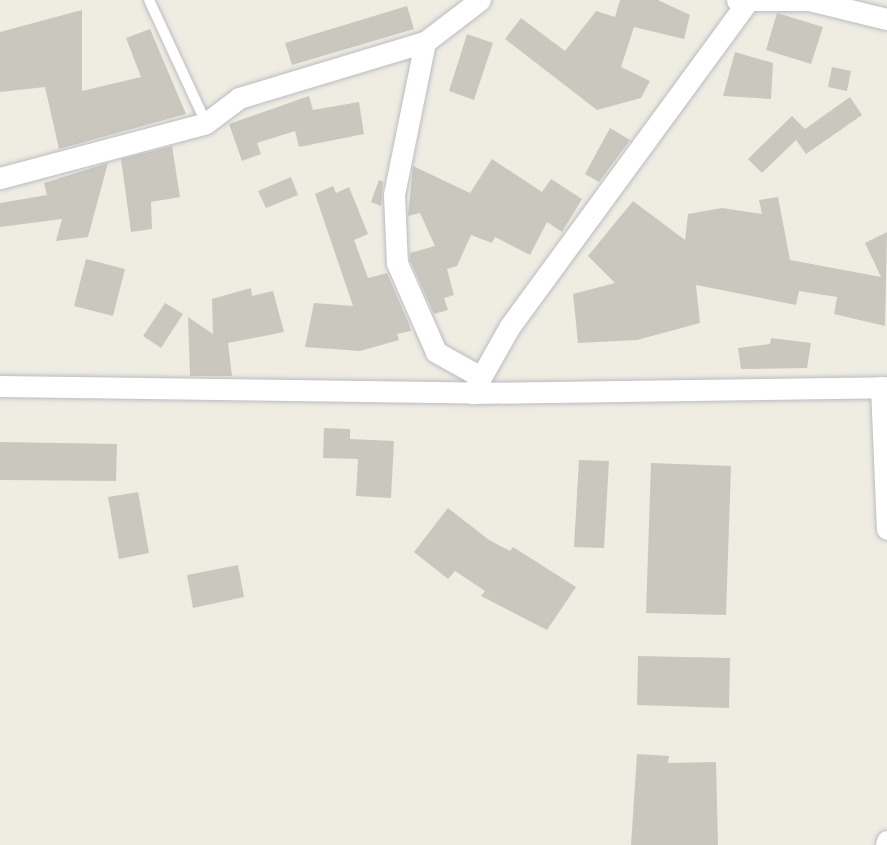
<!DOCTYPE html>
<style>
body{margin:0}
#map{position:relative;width:887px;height:845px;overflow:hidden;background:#efede2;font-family:"Asap Condensed",sans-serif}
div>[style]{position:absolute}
.building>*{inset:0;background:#cac7bf}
.roads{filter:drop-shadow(0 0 2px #babcc3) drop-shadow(0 0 2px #babcc3)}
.lane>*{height:10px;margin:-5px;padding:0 5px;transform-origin:5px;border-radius:5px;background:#fff}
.street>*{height:21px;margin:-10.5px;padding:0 10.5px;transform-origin:10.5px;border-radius:10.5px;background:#fff}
span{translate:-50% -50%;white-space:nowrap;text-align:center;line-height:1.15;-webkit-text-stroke:6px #fff;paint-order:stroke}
</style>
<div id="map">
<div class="building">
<div style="clip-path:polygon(620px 0,658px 0,690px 15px,684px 39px,634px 27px,621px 67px,650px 81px,641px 98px,597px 110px,505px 39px,521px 18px,565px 51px,596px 11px,615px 17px)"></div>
<div style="clip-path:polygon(407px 6px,414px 29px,292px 65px,285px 43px)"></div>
<div style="clip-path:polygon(82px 10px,82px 91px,141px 77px,126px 38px,150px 29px,186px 114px,59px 149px,45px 87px,0 92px,0 32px)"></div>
<div style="clip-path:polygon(777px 13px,823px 27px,811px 64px,766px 50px)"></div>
<div style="clip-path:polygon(467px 34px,493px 43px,474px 100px,449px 91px)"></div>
<div style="clip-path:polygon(735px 52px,773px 63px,771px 99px,723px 96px)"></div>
<div style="clip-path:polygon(832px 67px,851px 71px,847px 91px,828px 87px)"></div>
<div style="clip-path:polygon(309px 96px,313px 110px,359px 102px,364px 134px,299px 147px,295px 131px,257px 143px,261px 154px,242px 161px,229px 124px)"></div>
<div style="clip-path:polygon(850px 97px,862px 115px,806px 154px,796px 140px,762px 173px,748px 159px,792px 116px,805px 129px)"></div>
<div style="clip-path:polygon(610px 128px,630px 140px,599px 182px,585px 174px)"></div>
<div style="clip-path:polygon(172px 146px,180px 197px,151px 202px,152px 229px,131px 232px,121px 159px)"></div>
<div style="clip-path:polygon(492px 159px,542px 192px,551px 179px,582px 199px,562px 232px,547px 222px,530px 255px,495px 237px,492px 243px,471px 235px,457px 266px,447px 269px,454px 295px,444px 298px,448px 310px,434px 314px,410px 260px,410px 253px,435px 246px,420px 213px,408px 216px,413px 166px,470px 193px)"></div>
<div style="clip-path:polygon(108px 163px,88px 237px,56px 241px,62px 219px,0 227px,0 203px,47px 195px,44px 183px)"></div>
<div style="clip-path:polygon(291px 177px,298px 195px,266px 208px,258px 191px)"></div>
<div style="clip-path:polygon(379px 180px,383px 182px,381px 206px,371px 202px)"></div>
<div style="clip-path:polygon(333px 186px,336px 193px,349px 187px,368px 234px,354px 240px,368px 278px,387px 273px,409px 324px,411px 331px,397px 334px,399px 340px,360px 351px,305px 347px,314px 303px,353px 306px,315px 194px)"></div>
<div style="clip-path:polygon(778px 197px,790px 260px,881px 277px,865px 243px,887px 232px,885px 326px,834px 314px,837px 297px,799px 291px,796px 305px,696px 285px,700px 323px,637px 340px,578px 343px,573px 294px,615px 283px,588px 256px,633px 201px,685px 240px,688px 214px,722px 208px,762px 214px,759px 200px)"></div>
<div style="clip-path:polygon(86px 259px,125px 269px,113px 316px,74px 306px)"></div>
<div style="clip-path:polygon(251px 288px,252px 296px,273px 291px,284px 332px,228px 343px,232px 376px,190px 376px,188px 317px,213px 334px,212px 299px)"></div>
<div style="clip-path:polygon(165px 303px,183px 314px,161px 348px,143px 336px)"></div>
<div style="clip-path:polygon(771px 338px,811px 343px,807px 368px,741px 369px,738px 348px,770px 344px)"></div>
<div style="clip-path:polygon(324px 428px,350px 429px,350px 439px,394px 441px,391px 498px,356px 496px,358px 459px,323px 458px)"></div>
<div style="clip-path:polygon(0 442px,117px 444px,116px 481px,0 480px)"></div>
<div style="clip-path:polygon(579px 460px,609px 461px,604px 548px,574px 547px)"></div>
<div style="clip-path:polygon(651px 463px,731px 466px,726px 615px,646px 613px)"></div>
<div style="clip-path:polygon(138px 492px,149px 553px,119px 559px,108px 497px)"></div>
<div style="clip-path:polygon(448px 508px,489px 540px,510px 551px,513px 547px,576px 587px,547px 630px,481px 596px,485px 591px,455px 571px,448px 579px,414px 552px)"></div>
<div style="clip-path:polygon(238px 565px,244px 597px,193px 608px,187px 575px)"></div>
<div style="clip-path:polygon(638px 656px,730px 658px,729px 708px,637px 705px)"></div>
<div style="clip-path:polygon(637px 754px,669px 756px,668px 763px,716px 762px,718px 845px,631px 845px)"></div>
</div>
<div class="roads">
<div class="lane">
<div style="left:149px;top:0;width:136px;rotate:65.1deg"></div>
</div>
<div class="street">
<div style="left:737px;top:0;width:72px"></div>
<div style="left:809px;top:0;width:80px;rotate:13.7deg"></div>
<div style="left:425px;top:42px;width:156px;rotate:101.5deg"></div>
<div style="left:394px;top:195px;width:68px;rotate:87.5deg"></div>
<div style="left:397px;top:263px;width:97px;rotate:66.3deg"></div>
<div style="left:436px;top:352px;width:51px;rotate:29.1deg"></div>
<div style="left:0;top:178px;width:213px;rotate:-14.9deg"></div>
<div style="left:206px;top:123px;width:41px;rotate:-37.1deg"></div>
<div style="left:239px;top:98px;width:194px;rotate:-16.8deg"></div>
<div style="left:425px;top:42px;width:69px;rotate:-37.4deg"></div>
<div style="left:0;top:386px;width:472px;rotate:0.8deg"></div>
<div style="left:472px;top:393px;width:415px;rotate:-0.8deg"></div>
<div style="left:881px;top:387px;width:142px;rotate:87.6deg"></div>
<div style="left:472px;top:393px;width:77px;rotate:-60.4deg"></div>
<div style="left:510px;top:326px;width:404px;rotate:-53.8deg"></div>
<div style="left:886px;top:845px;width:4px;rotate:-76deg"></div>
</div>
</div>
</div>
